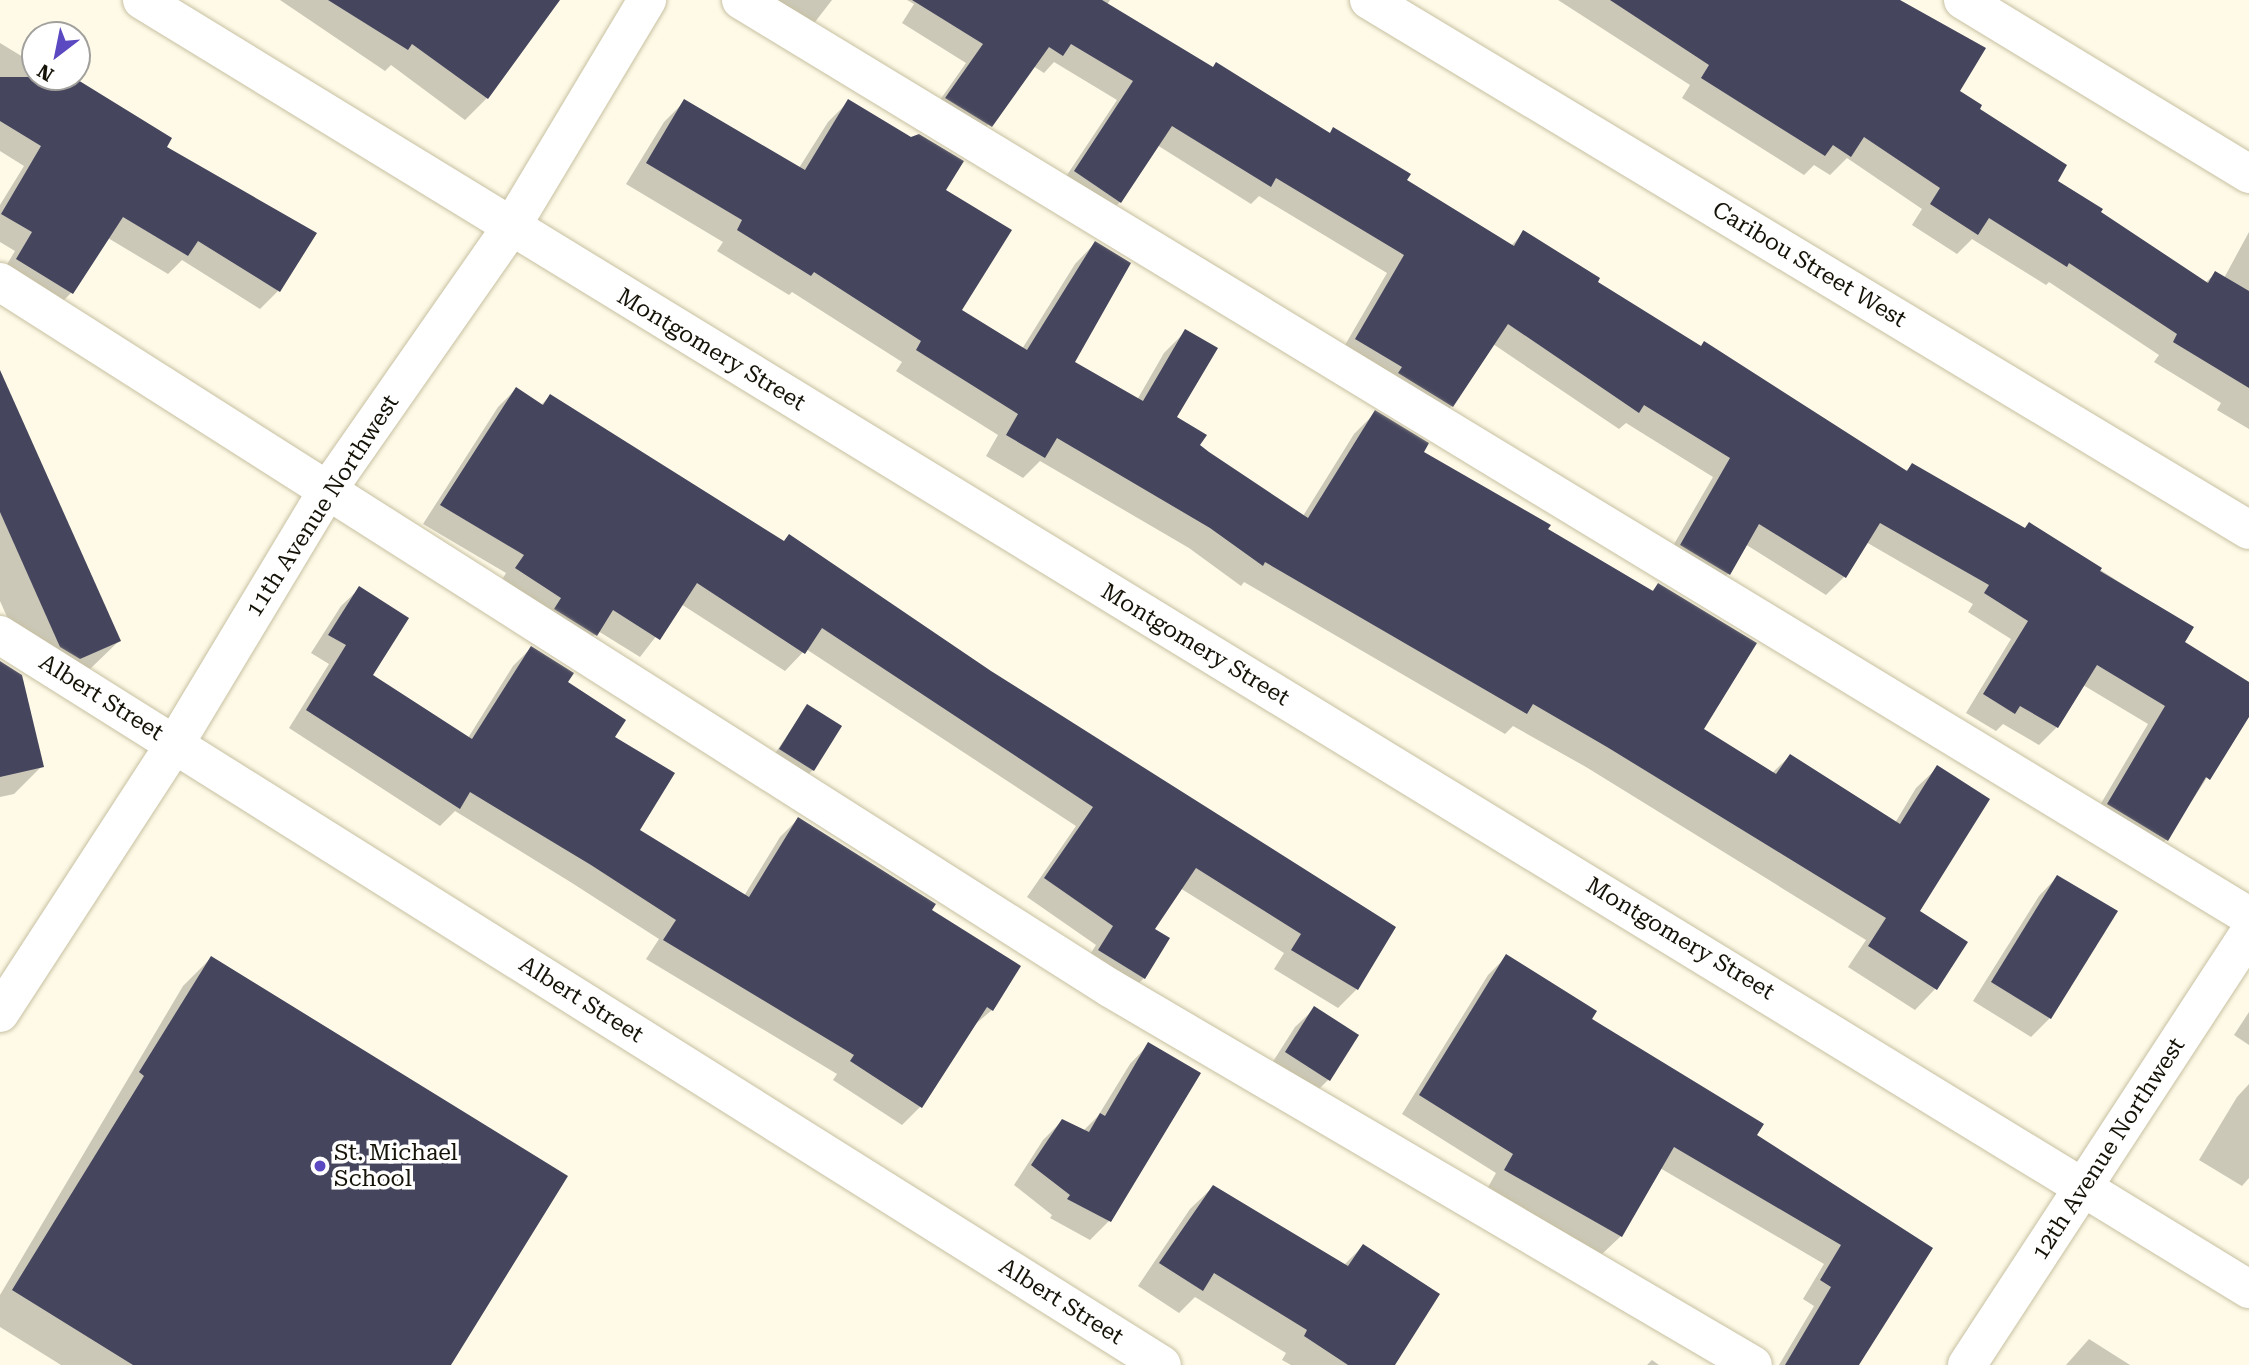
<!DOCTYPE html>
<style>
body{margin:0}
#map{position:relative;width:2249px;height:1365px;overflow:hidden;background:#fefae7;font-family:"Roboto Serif",serif}
div>[style]{position:absolute}
.shadow>*{inset:0;background:#0003}
.building>*{inset:0;background:#45455e}
.roads{filter:drop-shadow(0 0 2px #c7c0a2) drop-shadow(0 0 2px #c7c0a2)}
.minor>*{height:38px;margin:-19px;padding:0 19px;transform-origin:19px;border-radius:19px;background:#fff}
.dots>*{width:19px;height:19px;translate:-50% -50%;box-sizing:border-box;border:4px solid #fff;border-radius:50%}
span{translate:-50% -50%;white-space:nowrap;text-align:center;line-height:1.15;-webkit-text-stroke:7px #fff;paint-order:stroke}
.street-label{font-size:23px;color:#151207}
.poi-label{font-size:23px;color:#151207}
.left{translate:0 -50%;text-align:left}
.north{position:absolute;left:21px;top:21px;width:70px;height:70px;box-sizing:border-box;background:#fff;border:2px solid #a1a09c;border-radius:50%;rotate:212deg;font-size:19px;font-weight:700;line-height:28px;text-align:center;color:#151207}
.north::after{content:'';display:block;margin:auto;width:24px;height:32px;background:#5b49c1;clip-path:polygon(50% 0,100% 100%,50% 72%,0 100%)}
</style>
<div id="map">
<div class="shadow">
<div style="clip-path:polygon(280px 0,558px 0,487px 98px,465px 120px,391px 65px,385px 71px)"></div>
<div style="clip-path:polygon(762px 0,832px 0,801px 40px)"></div>
<div style="clip-path:polygon(907px 0,1110px 0,1107px 5px,1212px 69px,1329px 134px,1333px 129px,1405px 181px,1511px 246px,1523px 233px,1596px 282px,1905px 472px,1912px 465px,2024px 529px,2029px 524px,2191px 628px,2182px 642px,2249px 684px,2249px 713px,2167px 839px,2149px 857px,2090px 822px,2148px 724px,2083px 685px,2057px 727px,2039px 745px,2003px 724px,1996px 731px,1966px 713px,2011px 639px,1968px 612px,1973px 604px,1866px 542px,1844px 577px,1826px 595px,1745px 544px,1728px 574px,1710px 592px,1663px 563px,1713px 477px,1626px 423px,1619px 429px,1493px 344px,1452px 406px,1434px 424px,1338px 357px,1387px 273px,1259px 196px,1251px 204px,1157px 145px,1120px 202px,1102px 220px,1057px 190px,1117px 100px,1054px 62px,1044px 73px,1033px 66px,973px 144px,928px 117px,966px 63px,902px 23px,914px 4px)"></div>
<div style="clip-path:polygon(1558px 0,1899px 0,1958px 91px,1977px 109px,2055px 181px,2205px 283px,2216px 273px,2224px 278px,2249px 232px,2249px 429px,2217px 410px,2221px 403px,2154px 362px,2159px 355px,2049px 282px,2046px 285px,1972px 239px,1957px 254px,1912px 225px,1922px 209px,1847px 158px,1830px 175px,1814px 165px,1804px 175px,1682px 98px,1690px 85px)"></div>
<div style="clip-path:polygon(0 43px,23px 57px,35px 45px,35px 77px,69px 77px,164px 147px,278px 291px,260px 309px,182px 260px,168px 274px,108px 238px,71px 293px,53px 311px,0 276px,15px 251px,0 242px,0 205px,24px 166px,0 151px)"></div>
<div style="clip-path:polygon(685px 101px,799px 168px,828px 122px,849px 101px,944px 190px,960px 310px,1022px 349px,1075px 264px,1095px 243px,1073px 362px,1137px 400px,1164px 353px,1185px 332px,1175px 418px,1198px 446px,1303px 516px,1354px 434px,1375px 413px,1421px 452px,1546px 529px,1651px 592px,1658px 585px,1702px 730px,1772px 773px,1790px 756px,1895px 823px,1916px 788px,1937px 768px,1918px 911px,1935px 989px,1915px 1010px,1848px 967px,1866px 940px,1586px 767px,1513px 726px,1505px 734px,1244px 582px,1241px 586px,1189px 548px,1040px 461px,1023px 478px,986px 456px,998px 435px,896px 371px,902px 362px,792px 292px,789px 295px,717px 251px,723px 242px,626px 184px,664px 122px)"></div>
<div style="clip-path:polygon(0 374px,119px 641px,91px 668px,51px 686px,33px 675px,0 601px)"></div>
<div style="clip-path:polygon(516px 389px,541px 405px,550px 396px,1393px 928px,1357px 989px,1338px 1008px,1274px 969px,1284px 953px,1180px 888px,1153px 929px,1144px 978px,1126px 996px,1081px 969px,1096px 945px,1027px 897px,1076px 826px,806px 649px,785px 671px,681px 604px,640px 657px,598px 631px,577px 653px,498px 587px,506px 573px,423px 524px,498px 407px)"></div>
<div style="clip-path:polygon(360px 588px,371px 676px,468px 738px,513px 666px,531px 648px,612px 738px,638px 831px,744px 896px,780px 837px,798px 819px,929px 911px,992px 1010px,972px 1027px,920px 1107px,902px 1125px,833px 1080px,837px 1074px,646px 959px,659px 939px,572px 883px,455px 811px,440px 826px,289px 728px,329px 664px,311px 653px,341px 606px)"></div>
<div style="clip-path:polygon(807px 707px,813px 770px,803px 779px,771px 759px)"></div>
<div style="clip-path:polygon(0 719px,42px 766px,14px 794px,0 797px)"></div>
<div style="clip-path:polygon(2057px 877px,2050px 1018px,2031px 1037px,1973px 1001px,2039px 896px)"></div>
<div style="clip-path:polygon(1506px 957px,1755px 1135px,1931px 1249px,1858px 1365px,1779px 1365px,1814px 1306px,1803px 1299px,1824px 1264px,1660px 1168px,1621px 1236px,1602px 1254px,1487px 1189px,1496px 1173px,1402px 1114px,1488px 975px)"></div>
<div style="clip-path:polygon(211px 958px,449px 1365px,61px 1365px,0 1327px,0 1295px,183px 986px)"></div>
<div style="clip-path:polygon(1314px 1009px,1328px 1080px,1309px 1099px,1267px 1071px,1295px 1027px)"></div>
<div style="clip-path:polygon(2249px 1012px,2249px 1045px,2234px 1035px)"></div>
<div style="clip-path:polygon(1148px 1045px,1198px 1074px,1109px 1221px,1090px 1240px,1050px 1218px,1052px 1215px,1014px 1185px,1043px 1140px,1062px 1121px,1083px 1131px,1098px 1116px,1130px 1064px)"></div>
<div style="clip-path:polygon(2249px 1084px,2249px 1178px,2242px 1186px,2199px 1160px,2237px 1097px)"></div>
<div style="clip-path:polygon(1213px 1187px,1344px 1265px,1363px 1246px,1393px 1365px,1291px 1365px,1282px 1360px,1286px 1353px,1195px 1297px,1179px 1313px,1138px 1286px,1190px 1209px)"></div>
<div style="clip-path:polygon(2089px 1339px,2130px 1365px,2066px 1365px)"></div>
<div style="clip-path:polygon(1652px 1360px,1659px 1365px,1647px 1365px)"></div>
</div>
<div class="building">
<div style="clip-path:polygon(328px 0,560px 0,488px 99px,412px 44px,408px 50px)"></div>
<div style="clip-path:polygon(912px 0,1102px 0,1213px 67px,1216px 62px,1330px 133px,1333px 127px,1411px 174px,1407px 180px,1514px 246px,1523px 230px,1600px 278px,1598px 282px,1701px 346px,1704px 341px,1907px 471px,1912px 463px,2025px 528px,2029px 522px,2102px 568px,2100px 571px,2194px 627px,2185px 642px,2249px 682px,2249px 717px,2210px 780px,2206px 777px,2168px 841px,2107px 804px,2165px 706px,2097px 665px,2058px 728px,2020px 706px,2015px 714px,1983px 694px,2028px 621px,1984px 593px,1989px 585px,1880px 523px,1846px 578px,1759px 524px,1730px 575px,1680px 545px,1730px 458px,1644px 405px,1639px 413px,1508px 324px,1453px 407px,1398px 373px,1402px 367px,1355px 339px,1404px 255px,1276px 178px,1271px 187px,1172px 126px,1121px 203px,1074px 171px,1133px 81px,1071px 44px,1063px 56px,1049px 47px,992px 127px,945px 98px,983px 44px)"></div>
<div style="clip-path:polygon(1610px 0,1900px 0,1986px 48px,1960px 91px,1982px 105px,1980px 109px,2067px 165px,2058px 181px,2103px 209px,2101px 212px,2208px 283px,2215px 271px,2249px 291px,2249px 388px,2173px 342px,2177px 334px,2069px 263px,2067px 267px,1989px 218px,1978px 235px,1930px 204px,1940px 188px,1864px 137px,1851px 157px,1833px 145px,1825px 156px,1701px 78px,1709px 65px)"></div>
<div style="clip-path:polygon(0 77px,73px 77px,172px 138px,167px 147px,317px 233px,280px 292px,198px 241px,188px 256px,123px 217px,73px 294px,16px 259px,32px 232px,1px 214px,41px 146px,0 121px)"></div>
<div style="clip-path:polygon(684px 99px,805px 170px,848px 99px,911px 137px,919px 134px,964px 161px,946px 190px,1012px 230px,962px 310px,1027px 350px,1095px 241px,1131px 263px,1075px 362px,1143px 401px,1185px 329px,1218px 348px,1177px 417px,1207px 435px,1200px 445px,1209px 452px,1308px 518px,1375px 410px,1429px 443px,1424px 452px,1551px 525px,1548px 529px,1653px 591px,1658px 583px,1757px 643px,1704px 729px,1776px 774px,1790px 754px,1900px 824px,1937px 765px,1990px 799px,1920px 911px,1968px 942px,1937px 990px,1868px 946px,1886px 918px,1607px 747px,1533px 704px,1527px 714px,1265px 562px,1263px 566px,1210px 528px,1057px 438px,1045px 458px,1006px 435px,1018px 414px,916px 350px,921px 341px,814px 272px,811px 276px,737px 230px,742px 220px,646px 163px)"></div>
<div style="clip-path:polygon(0 370px,121px 641px,80px 659px,60px 647px,0 512px)"></div>
<div style="clip-path:polygon(516px 387px,543px 405px,550px 394px,784px 541px,789px 534px,991px 671px,1396px 927px,1358px 990px,1291px 950px,1301px 934px,1196px 868px,1155px 929px,1170px 938px,1145px 979px,1098px 950px,1113px 926px,1044px 878px,1093px 807px,822px 628px,805px 654px,697px 583px,660px 640px,613px 610px,597px 636px,554px 609px,561px 598px,515px 568px,524px 555px,440px 505px)"></div>
<div style="clip-path:polygon(359px 586px,409px 618px,373px 675px,472px 739px,531px 646px,574px 673px,568px 682px,626px 720px,615px 737px,675px 773px,640px 830px,749px 897px,798px 817px,936px 904px,932px 910px,1021px 966px,993px 1011px,987px 1007px,922px 1108px,850px 1061px,854px 1055px,663px 940px,676px 920px,591px 865px,470px 792px,460px 809px,306px 710px,346px 645px,328px 635px)"></div>
<div style="clip-path:polygon(0 661px,22px 675px,44px 767px,0 777px)"></div>
<div style="clip-path:polygon(807px 704px,842px 726px,814px 771px,779px 749px)"></div>
<div style="clip-path:polygon(2057px 875px,2118px 911px,2051px 1019px,1991px 982px)"></div>
<div style="clip-path:polygon(1506px 954px,1597px 1011px,1592px 1019px,1764px 1124px,1757px 1135px,1933px 1248px,1859px 1365px,1785px 1365px,1831px 1287px,1820px 1280px,1841px 1245px,1674px 1147px,1622px 1237px,1504px 1170px,1513px 1154px,1419px 1095px)"></div>
<div style="clip-path:polygon(211px 956px,568px 1176px,451px 1365px,133px 1365px,12px 1290px,144px 1076px,139px 1072px)"></div>
<div style="clip-path:polygon(1314px 1006px,1359px 1035px,1330px 1081px,1285px 1052px)"></div>
<div style="clip-path:polygon(1148px 1042px,1201px 1073px,1111px 1222px,1067px 1199px,1070px 1195px,1031px 1165px,1062px 1119px,1089px 1132px,1100px 1113px,1105px 1116px)"></div>
<div style="clip-path:polygon(1213px 1185px,1348px 1266px,1363px 1244px,1440px 1294px,1395px 1365px,1348px 1365px,1304px 1336px,1307px 1330px,1214px 1273px,1203px 1291px,1159px 1263px)"></div>
</div>
<div class="roads">
<div class="minor">
<div style="left:142px;top:0;width:2470px;rotate:31.46deg"></div>
<div style="left:741px;top:0;width:1764px;rotate:31.28deg"></div>
<div style="left:1369px;top:0;width:1027px;rotate:31.06deg"></div>
<div style="left:1963px;top:0;width:335px;rotate:31.3deg"></div>
<div style="left:0;top:282px;width:1315px;rotate:32.46deg"></div>
<div style="left:1110px;top:988px;width:745px;rotate:30.38deg"></div>
<div style="left:0;top:635px;width:1372px;rotate:32.14deg"></div>
<div style="left:0;top:1013px;width:321px;rotate:-57deg"></div>
<div style="left:175px;top:744px;width:299px;rotate:-59deg"></div>
<div style="left:329px;top:488px;width:316px;rotate:-55.1deg"></div>
<div style="left:510px;top:229px;width:267px;rotate:-59.1deg"></div>
<div style="left:1967px;top:1365px;width:516px;rotate:-56.86deg"></div>
</div>
</div>
<div class="dots">
<div style="left:320px;top:1166px;background:#5b49c1"></div>
</div>
<div class="street-label">
<span style="left:1809px;top:265px;rotate:31deg">Caribou Street West</span>
<span style="left:711px;top:350px;rotate:31deg">Montgomery Street</span>
<span style="left:323px;top:506px;rotate:-57deg">11th Avenue Northwest</span>
<span style="left:1195px;top:645px;rotate:31deg">Montgomery Street</span>
<span style="left:101px;top:698px;rotate:32deg">Albert Street</span>
<span style="left:1680px;top:939px;rotate:31deg">Montgomery Street</span>
<span style="left:581px;top:1000px;rotate:32deg">Albert Street</span>
<span style="left:2109px;top:1149px;rotate:-57deg">12th Avenue Northwest</span>
<span style="left:1061px;top:1302px;rotate:32deg">Albert Street</span>
</div>
<div class="poi-label">
<span class="left" style="left:334px;top:1166px">St. Michael<br>School</span>
</div>
<div class="north">N</div>
</div>
